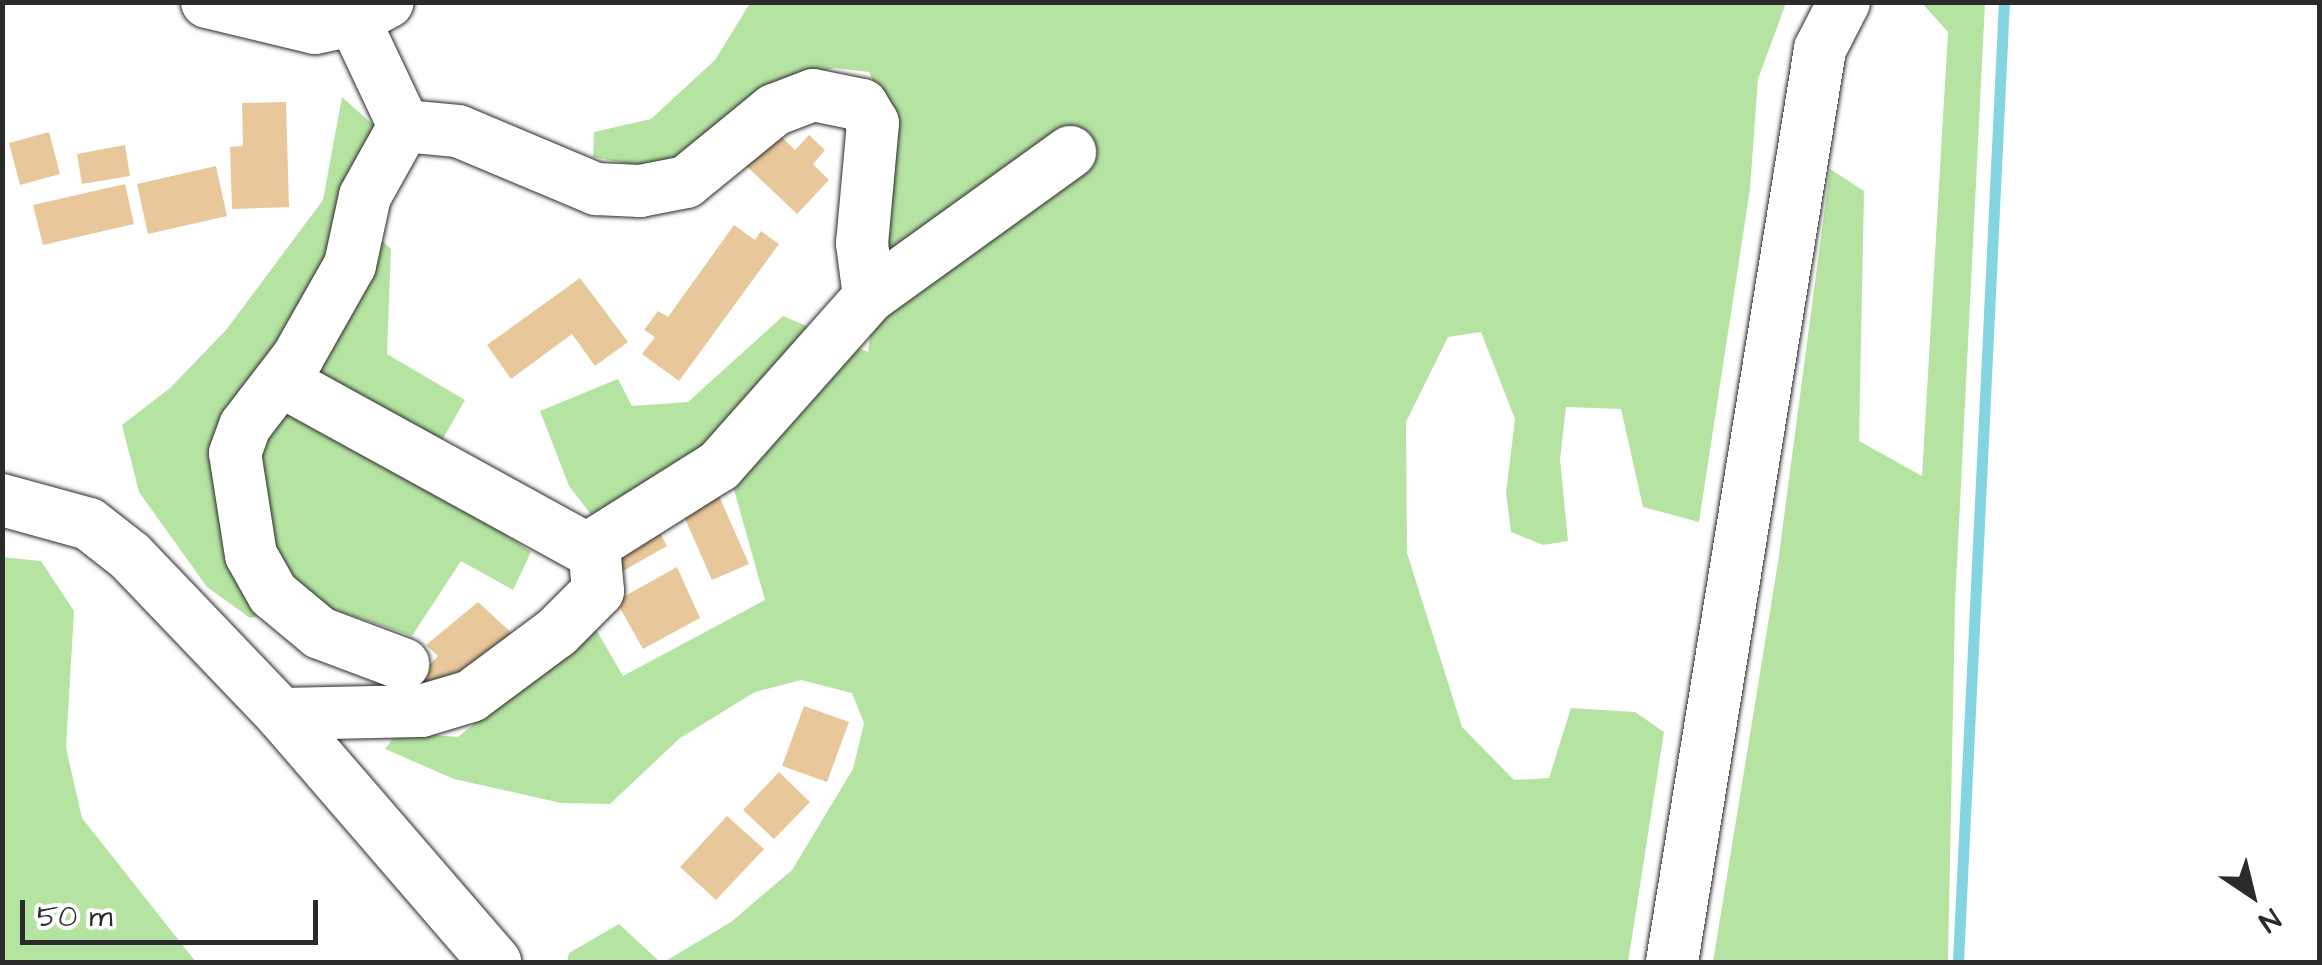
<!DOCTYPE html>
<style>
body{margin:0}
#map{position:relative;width:2322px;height:965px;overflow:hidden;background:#fff;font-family:"Architects Daughter",sans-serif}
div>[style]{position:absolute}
.green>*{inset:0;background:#b5e3a2}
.stream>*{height:11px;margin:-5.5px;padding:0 5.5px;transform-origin:5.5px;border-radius:5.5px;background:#84d4e1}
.building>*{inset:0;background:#e8c89a}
.roads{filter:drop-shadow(0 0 2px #2b2b2b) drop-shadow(0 0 2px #2b2b2b)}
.minor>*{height:52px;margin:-26px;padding:0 26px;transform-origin:26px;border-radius:26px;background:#fff}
span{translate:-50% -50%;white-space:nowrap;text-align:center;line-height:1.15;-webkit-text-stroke:8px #fff;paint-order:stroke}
.frame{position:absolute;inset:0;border:5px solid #2b2b2b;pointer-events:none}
.north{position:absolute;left:2202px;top:845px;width:100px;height:100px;-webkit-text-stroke:8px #fff;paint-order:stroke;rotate:145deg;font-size:28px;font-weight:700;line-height:40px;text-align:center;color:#2b2b2b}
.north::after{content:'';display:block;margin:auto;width:35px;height:45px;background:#2b2b2b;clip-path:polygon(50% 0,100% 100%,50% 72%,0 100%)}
.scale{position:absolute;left:20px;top:900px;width:298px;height:45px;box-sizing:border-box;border:5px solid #2b2b2b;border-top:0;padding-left:12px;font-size:30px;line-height:35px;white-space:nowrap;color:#2b2b2b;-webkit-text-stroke:8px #fff;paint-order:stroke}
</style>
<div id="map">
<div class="green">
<div style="clip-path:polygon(750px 3px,1786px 3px,1758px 79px,1750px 189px,1699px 522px,1643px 507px,1621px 409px,1566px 407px,1560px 459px,1568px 541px,1543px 545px,1511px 532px,1506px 493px,1515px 419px,1481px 332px,1448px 337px,1406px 422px,1407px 553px,1462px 727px,1514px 780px,1549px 778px,1571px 708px,1635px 712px,1664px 732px,1628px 962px,664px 962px,731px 922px,792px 870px,853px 769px,864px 723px,852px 693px,801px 680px,755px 692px,680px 738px,610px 804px,561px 803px,454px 779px,385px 749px,398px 732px,458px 737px,594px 626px,623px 676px,765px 600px,733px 486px,599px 525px,569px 486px,540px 411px,618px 379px,632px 406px,688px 402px,783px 316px,868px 352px,885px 229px,888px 118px,869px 72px,834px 68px,770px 90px,662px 170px,593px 157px,594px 132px,651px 119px,715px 60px)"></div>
<div style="clip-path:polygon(1922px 3px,1985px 3px,1955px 604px,1948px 962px,1713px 962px,1778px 562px,1830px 169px,1864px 191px,1859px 441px,1922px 476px,1948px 32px)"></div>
<div style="clip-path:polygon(342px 97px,378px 129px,346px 206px,391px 249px,387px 354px,465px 400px,421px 477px,531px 552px,513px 590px,461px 561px,412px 636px,312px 602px,250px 618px,207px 587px,139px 492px,122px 425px,170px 388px,226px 330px,323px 200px)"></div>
<div style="clip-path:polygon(2px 557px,41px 561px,74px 611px,66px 748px,82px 818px,196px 962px,3px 962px)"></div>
<div style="clip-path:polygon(619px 924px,660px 962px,567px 962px,569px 953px)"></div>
</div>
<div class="stream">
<div style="left:1958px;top:962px;width:961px;rotate:-87.26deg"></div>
</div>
<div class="building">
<div style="clip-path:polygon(286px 102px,289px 207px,232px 209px,230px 147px,243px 146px,242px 103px)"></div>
<div style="clip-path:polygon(770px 126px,795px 150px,809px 135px,825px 150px,813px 164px,829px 180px,797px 214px,738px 158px)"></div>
<div style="clip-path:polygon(49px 132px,60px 174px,20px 185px,9px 143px)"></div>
<div style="clip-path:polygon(125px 145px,130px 176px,82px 184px,77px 154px)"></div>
<div style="clip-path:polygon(216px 166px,227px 216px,148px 234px,137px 184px)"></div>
<div style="clip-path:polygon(125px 184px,134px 224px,43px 245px,33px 205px)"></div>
<div style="clip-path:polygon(734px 225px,755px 240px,761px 231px,779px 244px,679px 381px,642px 354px,655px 337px,644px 330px,658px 311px,668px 317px)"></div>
<div style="clip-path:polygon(580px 278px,628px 342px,595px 366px,572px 334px,511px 379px,487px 345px)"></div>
<div style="clip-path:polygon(716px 489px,749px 564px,712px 580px,679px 505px)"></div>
<div style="clip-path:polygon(655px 524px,667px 546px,623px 571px,611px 548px)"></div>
<div style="clip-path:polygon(677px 567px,700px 618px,643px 649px,616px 601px)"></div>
<div style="clip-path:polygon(478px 602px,518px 639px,459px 688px,425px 691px,414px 681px,438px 656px,426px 645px)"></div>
<div style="clip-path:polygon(804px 706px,849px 722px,827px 782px,782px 766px)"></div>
<div style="clip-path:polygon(779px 772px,810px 802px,774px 839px,743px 810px)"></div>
<div style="clip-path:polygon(727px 816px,764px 849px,716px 900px,680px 867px)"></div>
</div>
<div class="roads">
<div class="minor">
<div style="left:207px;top:2px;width:111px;rotate:13.5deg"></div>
<div style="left:315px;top:28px;width:40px;rotate:-12deg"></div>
<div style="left:354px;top:20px;width:38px;rotate:-28deg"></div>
<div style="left:354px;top:20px;width:117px;rotate:64.7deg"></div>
<div style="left:404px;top:126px;width:80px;rotate:119.1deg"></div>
<div style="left:365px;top:196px;width:71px;rotate:102.3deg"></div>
<div style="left:350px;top:265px;width:106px;rotate:119.5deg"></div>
<div style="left:298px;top:357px;width:87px;rotate:127.5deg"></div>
<div style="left:245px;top:426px;width:29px;rotate:110deg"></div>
<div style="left:235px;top:453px;width:103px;rotate:81.1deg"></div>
<div style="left:251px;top:555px;width:45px;rotate:60.6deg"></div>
<div style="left:273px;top:594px;width:61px;rotate:39.7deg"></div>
<div style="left:320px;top:633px;width:89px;rotate:20.5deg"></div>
<div style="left:404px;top:126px;width:54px;rotate:5.3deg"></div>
<div style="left:458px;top:131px;width:150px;rotate:22.8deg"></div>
<div style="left:596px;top:189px;width:44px;rotate:2.6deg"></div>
<div style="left:640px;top:191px;width:47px;rotate:-11.1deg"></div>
<div style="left:686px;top:182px;width:114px;rotate:-39.3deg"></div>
<div style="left:774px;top:110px;width:42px;rotate:-21deg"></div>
<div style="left:813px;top:95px;width:50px;rotate:11.5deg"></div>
<div style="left:862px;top:105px;width:21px;rotate:59deg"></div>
<div style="left:873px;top:123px;width:121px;rotate:95.2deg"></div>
<div style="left:862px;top:243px;width:54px;rotate:82.6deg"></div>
<div style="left:2px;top:500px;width:90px;rotate:15.4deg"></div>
<div style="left:89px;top:524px;width:52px;rotate:38deg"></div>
<div style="left:130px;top:556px;width:219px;rotate:46.3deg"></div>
<div style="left:281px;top:714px;width:328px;rotate:49.2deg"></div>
<div style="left:587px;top:549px;width:156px;rotate:-32.2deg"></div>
<div style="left:719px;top:466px;width:226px;rotate:-48.4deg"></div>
<div style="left:869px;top:297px;width:248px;rotate:-35.8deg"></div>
<div style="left:281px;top:714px;width:140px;rotate:-1.2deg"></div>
<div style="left:421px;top:711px;width:52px;rotate:-16.7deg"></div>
<div style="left:471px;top:696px;width:107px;rotate:-36.7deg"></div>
<div style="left:557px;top:632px;width:58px;rotate:-45deg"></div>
<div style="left:598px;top:591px;width:34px;rotate:-95deg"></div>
<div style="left:595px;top:557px;width:11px;rotate:-135deg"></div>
<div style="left:587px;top:549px;width:349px;rotate:-151.2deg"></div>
<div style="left:1672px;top:962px;width:925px;rotate:-80.79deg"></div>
<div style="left:1820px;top:49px;width:53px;rotate:-62.9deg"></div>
</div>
</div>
<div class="frame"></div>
<div class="north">N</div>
<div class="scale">50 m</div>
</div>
